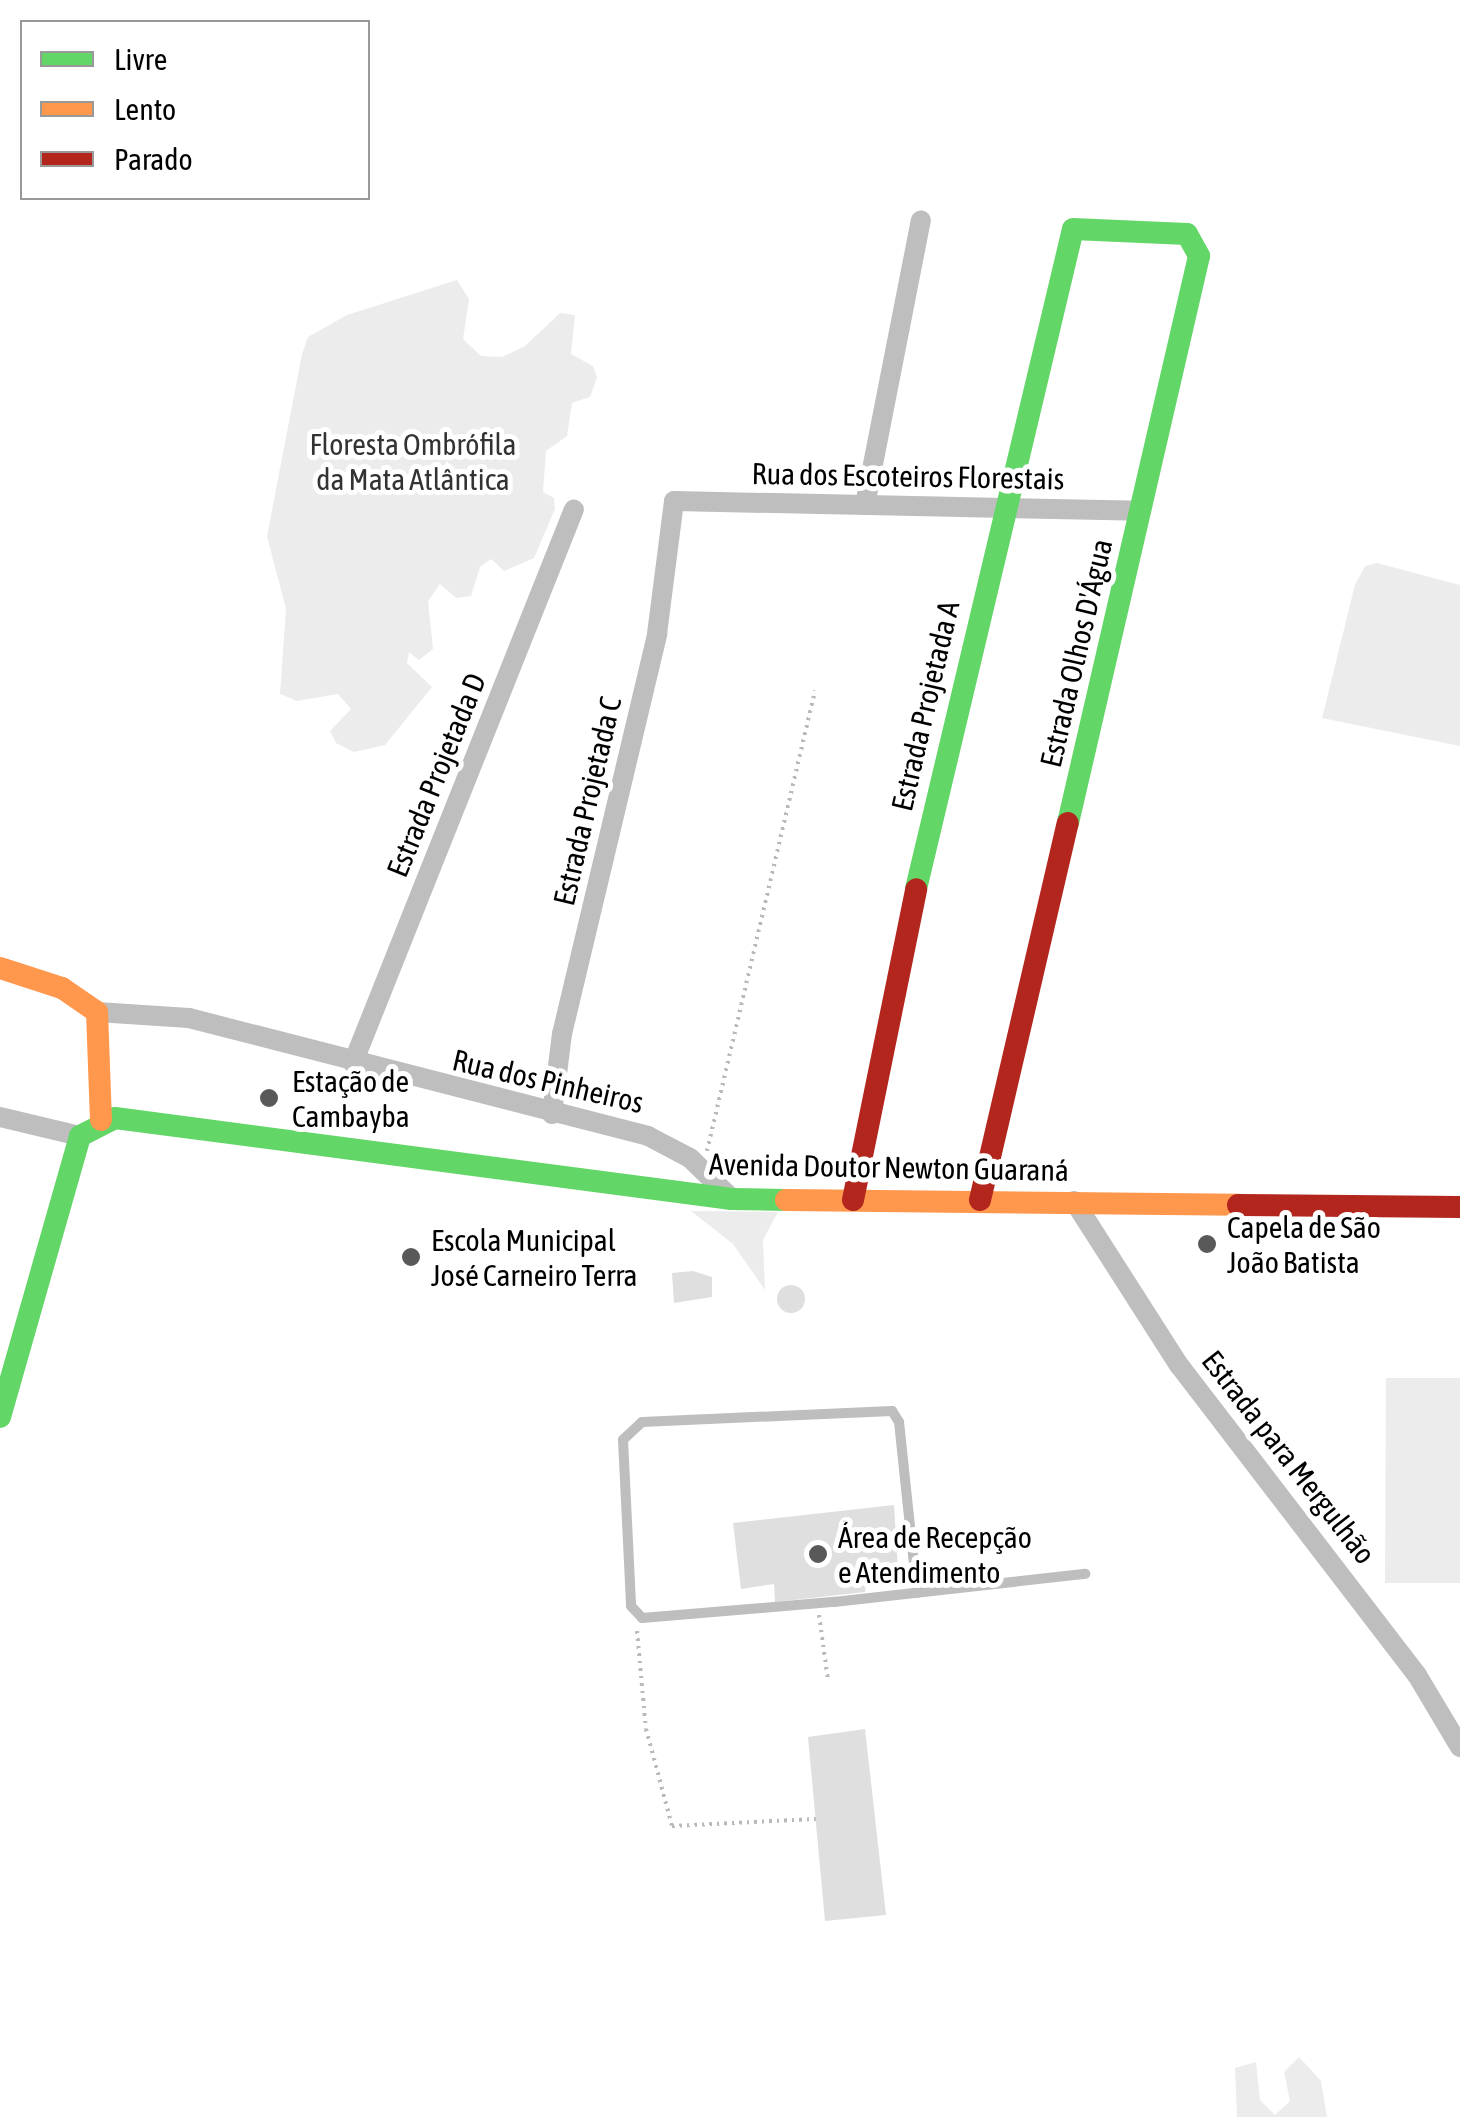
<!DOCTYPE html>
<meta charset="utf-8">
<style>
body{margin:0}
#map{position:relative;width:1460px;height:2117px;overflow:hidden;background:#fff;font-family:"Asap Condensed",sans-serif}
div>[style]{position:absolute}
.green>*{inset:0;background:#ececec}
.building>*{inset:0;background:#dfdfdf}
.round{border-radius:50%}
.path>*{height:4px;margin-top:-2px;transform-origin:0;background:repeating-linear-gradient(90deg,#b9b9b9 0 2.5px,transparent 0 7.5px)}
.lane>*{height:10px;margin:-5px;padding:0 5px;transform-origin:5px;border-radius:5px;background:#bebebe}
.street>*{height:20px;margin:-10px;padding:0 10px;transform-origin:10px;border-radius:10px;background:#bebebe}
.fast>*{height:22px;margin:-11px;padding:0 11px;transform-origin:11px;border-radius:11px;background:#63d668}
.slow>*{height:22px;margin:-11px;padding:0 11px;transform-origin:11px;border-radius:11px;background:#ff974d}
.jam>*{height:22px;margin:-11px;padding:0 11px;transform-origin:11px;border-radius:11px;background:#b3261e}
.dots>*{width:28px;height:28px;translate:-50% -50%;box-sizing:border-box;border:5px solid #fff;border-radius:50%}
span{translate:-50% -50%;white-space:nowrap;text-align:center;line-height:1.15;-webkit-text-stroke:10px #fff;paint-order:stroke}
.park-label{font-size:30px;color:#333}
.street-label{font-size:30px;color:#000}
.poi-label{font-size:30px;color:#000}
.left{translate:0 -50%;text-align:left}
.legend{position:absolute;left:20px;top:20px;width:350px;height:180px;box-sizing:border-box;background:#fff;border:2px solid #999;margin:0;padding:12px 18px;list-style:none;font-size:30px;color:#000}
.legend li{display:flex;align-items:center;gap:20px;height:50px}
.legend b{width:50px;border:2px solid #999}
</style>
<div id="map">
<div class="green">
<div style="clip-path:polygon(457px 280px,469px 299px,463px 339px,481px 356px,502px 357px,525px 346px,560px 313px,575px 315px,571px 354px,593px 366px,597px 377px,590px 397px,572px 403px,567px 436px,546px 451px,543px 492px,554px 498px,555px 509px,534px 558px,504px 571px,491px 559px,480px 567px,471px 596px,456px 598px,440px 584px,428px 601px,433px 649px,419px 660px,409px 652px,407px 663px,432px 687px,385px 745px,354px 752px,336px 743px,330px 731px,351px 709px,338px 694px,297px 701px,280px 694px,286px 609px,267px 536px,302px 354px,308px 337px,347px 315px)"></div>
<div style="clip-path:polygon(1377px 563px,1460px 585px,1460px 746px,1322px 718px,1355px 585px,1365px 566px)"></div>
<div style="clip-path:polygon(691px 1211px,778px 1212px,763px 1240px,765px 1290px,733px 1244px)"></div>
<div style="clip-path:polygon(1386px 1378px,1460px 1378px,1460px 1583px,1385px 1583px)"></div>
<div style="clip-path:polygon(1299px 2057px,1321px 2081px,1327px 2117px,1237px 2117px,1235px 2068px,1256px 2062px,1260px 2100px,1275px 2115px,1290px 2101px,1284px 2072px)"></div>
</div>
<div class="building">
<div style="clip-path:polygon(693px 1271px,712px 1277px,712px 1297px,674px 1303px,672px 1273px)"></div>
<div class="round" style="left:777px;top:1285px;width:28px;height:28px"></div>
<div style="clip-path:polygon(894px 1505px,898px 1568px,867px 1575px,865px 1592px,775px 1602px,774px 1584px,741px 1589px,733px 1523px)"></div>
<div style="clip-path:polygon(865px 1729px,886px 1915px,825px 1921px,808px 1737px)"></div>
</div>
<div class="path">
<div style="left:707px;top:1151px;width:473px;rotate:-76.8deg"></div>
<div style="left:819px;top:1615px;width:66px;rotate:82.1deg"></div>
<div style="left:637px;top:1631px;width:98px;rotate:84.8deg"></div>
<div style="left:646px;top:1729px;width:100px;rotate:75deg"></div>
<div style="left:672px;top:1826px;width:144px;rotate:-2.8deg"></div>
</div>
<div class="lane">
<div style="left:917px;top:1593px;width:172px;rotate:-96deg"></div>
<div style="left:899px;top:1422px;width:13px;rotate:-122deg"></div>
<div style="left:892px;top:1411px;width:250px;rotate:177.5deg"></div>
<div style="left:642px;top:1422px;width:26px;rotate:137deg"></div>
<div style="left:623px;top:1440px;width:166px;rotate:87.2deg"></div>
<div style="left:631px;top:1606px;width:16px;rotate:47deg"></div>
<div style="left:642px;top:1618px;width:193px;rotate:-4.8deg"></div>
<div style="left:834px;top:1602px;width:253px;rotate:-6.4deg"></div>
</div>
<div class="street">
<div style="left:865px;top:505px;width:290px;rotate:-78.9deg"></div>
<div style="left:97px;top:1012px;width:92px;rotate:3.7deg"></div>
<div style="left:189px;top:1018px;width:474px;rotate:14.4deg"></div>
<div style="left:648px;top:1136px;width:47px;rotate:27.6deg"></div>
<div style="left:690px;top:1158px;width:59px;rotate:44.3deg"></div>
<div style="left:353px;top:1063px;width:596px;rotate:-68.25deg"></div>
<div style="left:552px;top:1114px;width:81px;rotate:-82.9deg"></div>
<div style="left:562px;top:1034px;width:411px;rotate:-76.6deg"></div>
<div style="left:657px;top:634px;width:134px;rotate:-82.7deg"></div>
<div style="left:674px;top:501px;width:466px;rotate:1.2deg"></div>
<div style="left:0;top:1117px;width:82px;rotate:13.4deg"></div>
<div style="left:1074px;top:1201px;width:195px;rotate:57.4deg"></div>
<div style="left:1179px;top:1365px;width:391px;rotate:52.5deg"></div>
<div style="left:1417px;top:1675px;width:84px;rotate:59.2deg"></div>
</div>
<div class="fast">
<div style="left:916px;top:889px;width:678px;rotate:-76.62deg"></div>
<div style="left:1073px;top:229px;width:114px;rotate:2.5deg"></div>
<div style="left:1187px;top:234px;width:25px;rotate:61deg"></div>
<div style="left:1199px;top:256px;width:582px;rotate:103.01deg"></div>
<div style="left:0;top:1417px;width:292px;rotate:-74.1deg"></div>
<div style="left:80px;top:1136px;width:39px;rotate:-27deg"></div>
<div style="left:115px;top:1118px;width:622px;rotate:7.48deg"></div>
<div style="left:732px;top:1199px;width:54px;rotate:1.1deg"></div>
</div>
<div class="slow">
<div style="left:0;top:968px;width:65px;rotate:17.9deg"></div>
<div style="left:62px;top:988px;width:42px;rotate:34.4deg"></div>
<div style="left:97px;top:1012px;width:108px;rotate:87.9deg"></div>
<div style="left:786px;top:1200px;width:452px;rotate:0.6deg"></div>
</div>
<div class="jam">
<div style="left:853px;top:1200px;width:317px;rotate:-78.5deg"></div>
<div style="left:980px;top:1200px;width:387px;rotate:-76.9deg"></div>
<div style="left:1238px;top:1205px;width:222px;rotate:0.5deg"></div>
</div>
<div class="dots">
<div style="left:269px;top:1098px;background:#595959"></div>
<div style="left:1207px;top:1244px;background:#595959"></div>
<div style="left:411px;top:1257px;background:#595959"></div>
<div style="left:818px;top:1554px;background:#595959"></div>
</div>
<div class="park-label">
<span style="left:413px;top:461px">Floresta Ombrófila<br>da Mata Atlântica</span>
</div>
<div class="street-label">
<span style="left:908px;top:476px;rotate:1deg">Rua dos Escoteiros Florestais</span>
<span style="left:1076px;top:653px;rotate:-77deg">Estrada Olhos D'Água</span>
<span style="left:925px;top:706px;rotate:-77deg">Estrada Projetada A</span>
<span style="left:436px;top:775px;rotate:-68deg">Estrada Projetada D</span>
<span style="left:587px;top:801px;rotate:-77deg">Estrada Projetada C</span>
<span style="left:548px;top:1081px;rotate:13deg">Rua dos Pinheiros</span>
<span style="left:889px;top:1167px;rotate:1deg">Avenida Doutor Newton Guaraná</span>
<span style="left:1289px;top:1457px;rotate:52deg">Estrada para Mergulhão</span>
</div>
<div class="poi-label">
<span class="left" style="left:292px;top:1098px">Estação de<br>Cambayba</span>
<span class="left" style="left:1227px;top:1244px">Capela de São<br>João Batista</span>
<span class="left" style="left:431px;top:1257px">Escola Municipal<br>José Carneiro Terra</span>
<span class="left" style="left:838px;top:1554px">Área de Recepção<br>e Atendimento</span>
</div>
<ul class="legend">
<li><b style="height:12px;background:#63d668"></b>Livre</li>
<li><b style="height:12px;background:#ff974d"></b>Lento</li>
<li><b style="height:12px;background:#b3261e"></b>Parado</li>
</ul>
</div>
